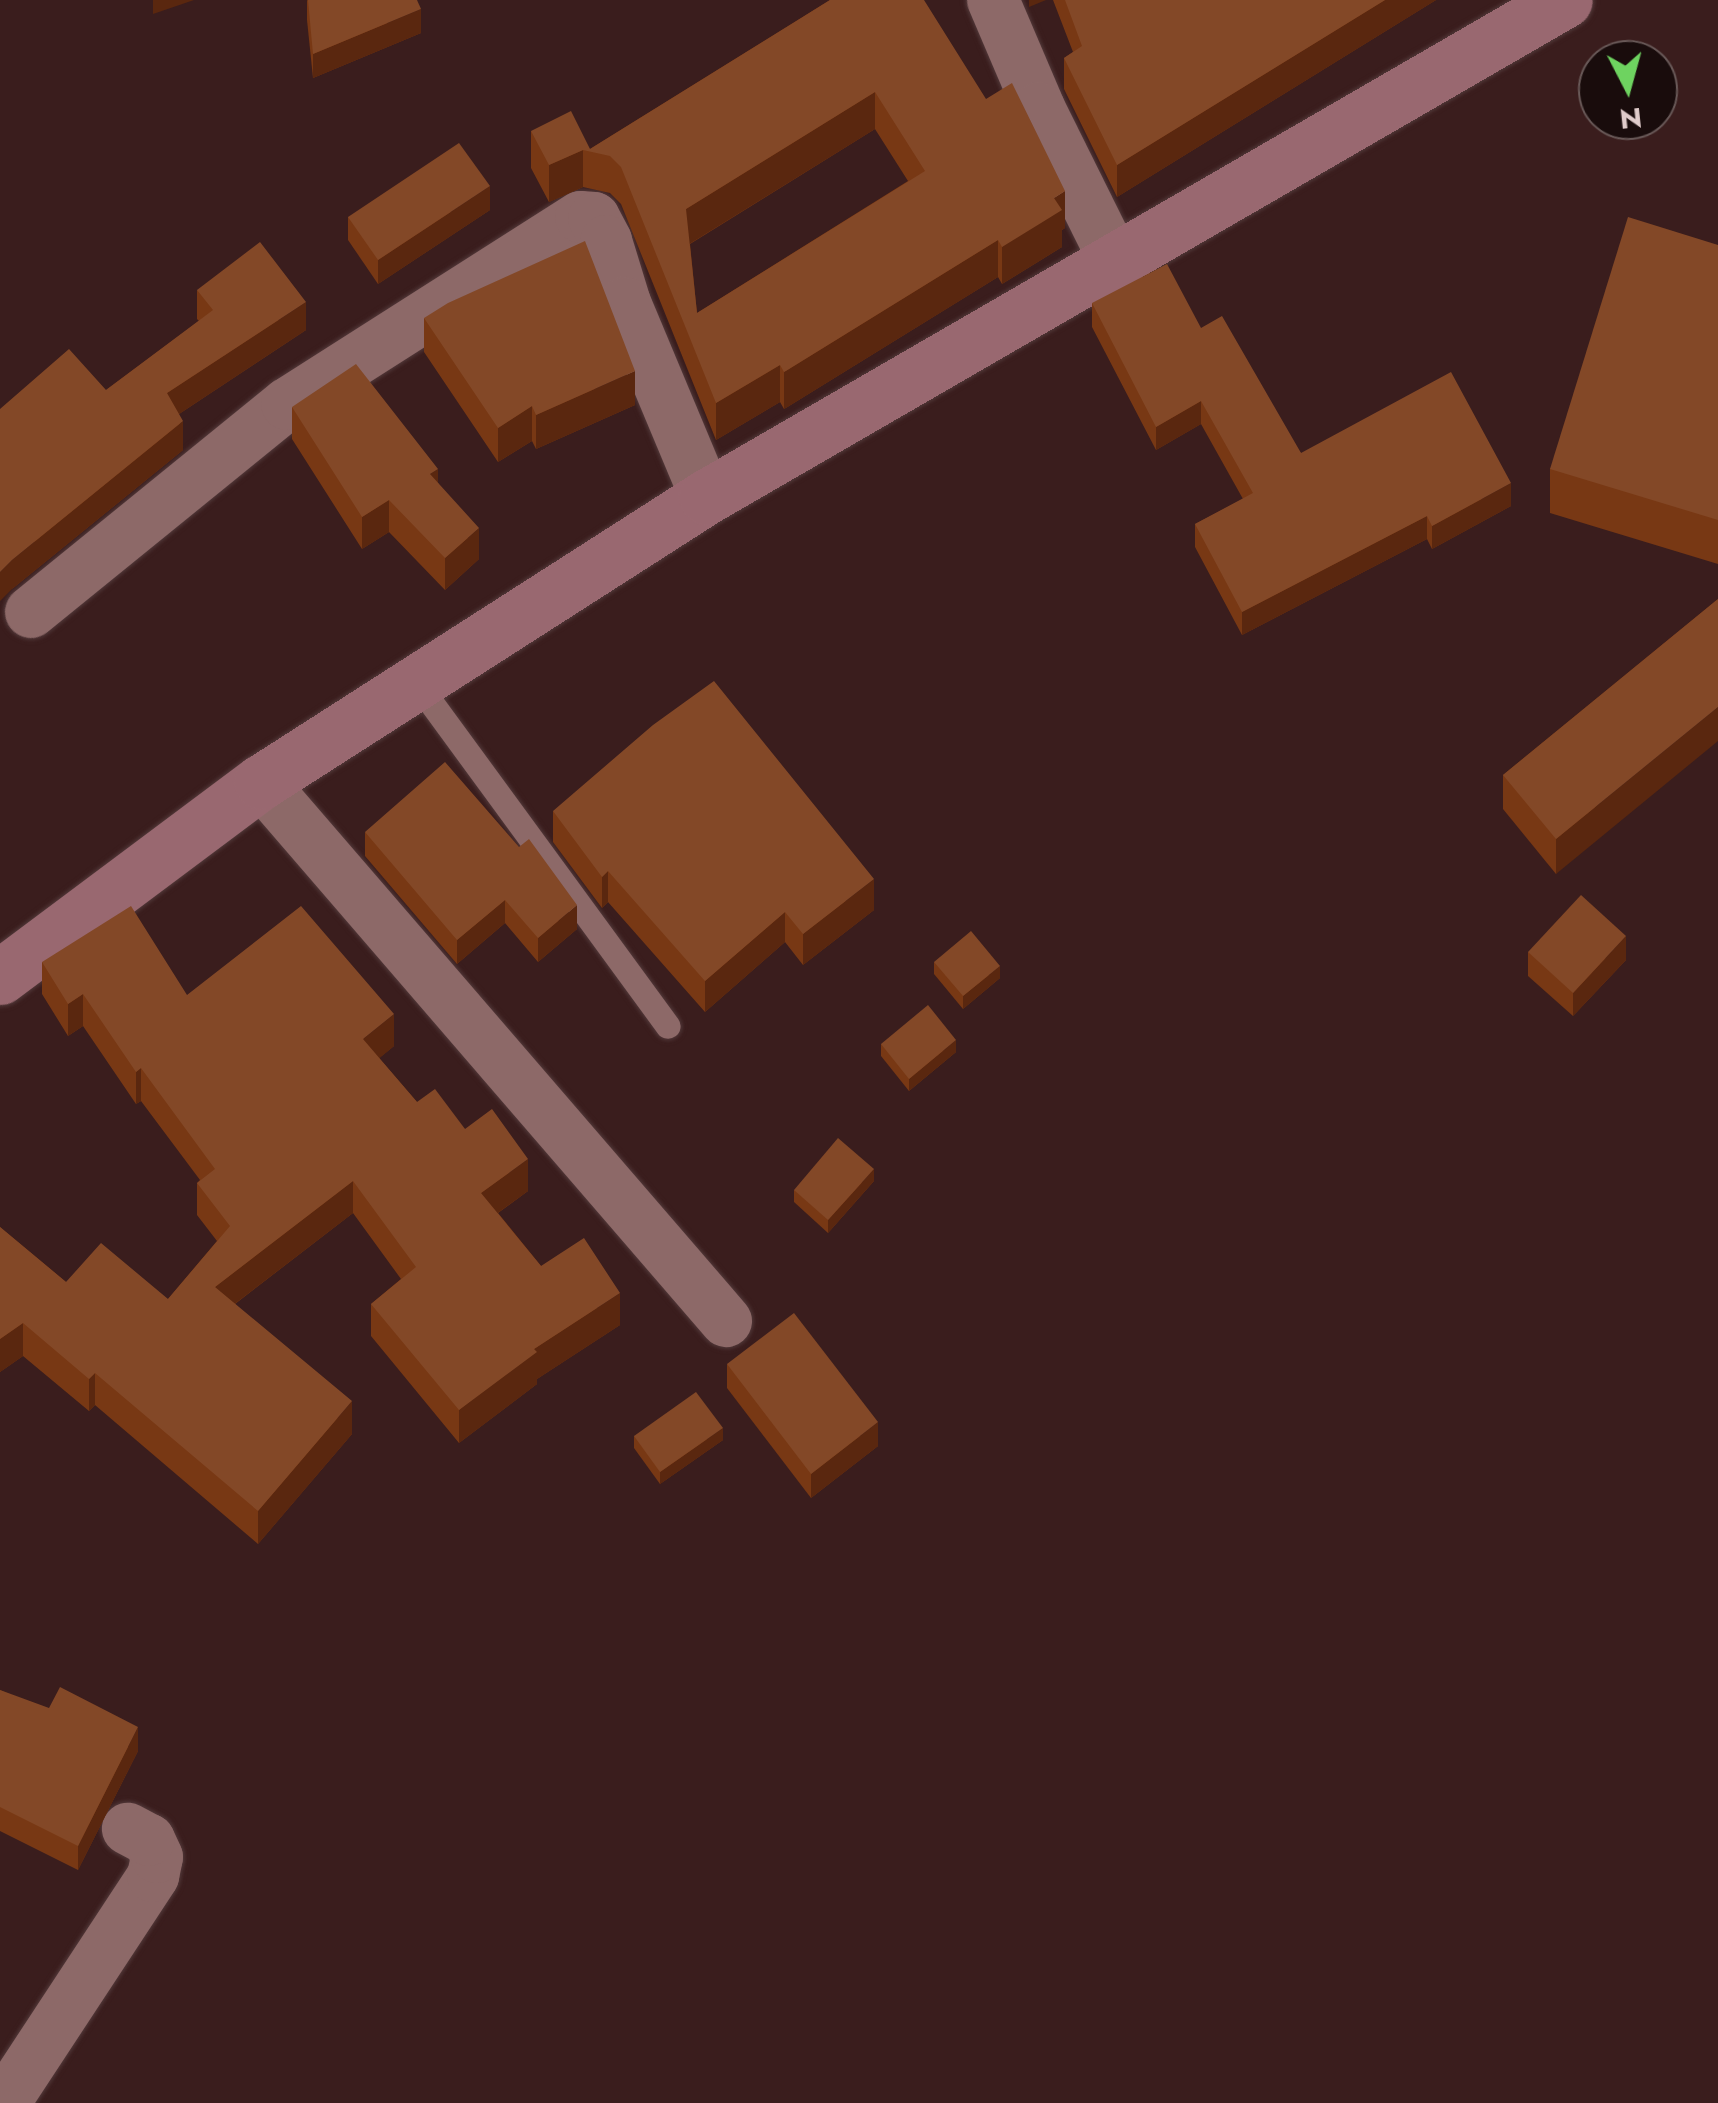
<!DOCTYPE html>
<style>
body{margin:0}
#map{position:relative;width:1718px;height:2103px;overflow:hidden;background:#3a1d1d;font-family:Jost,sans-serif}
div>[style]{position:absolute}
.roads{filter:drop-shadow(0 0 2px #52393a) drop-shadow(0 0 2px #52393a)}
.lane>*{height:25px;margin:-12.5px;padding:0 12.5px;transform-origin:12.5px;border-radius:12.5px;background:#8d6968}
.street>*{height:52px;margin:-26px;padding:0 26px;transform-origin:26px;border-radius:26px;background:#8d6968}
.secondary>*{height:55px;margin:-27.5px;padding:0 27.5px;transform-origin:27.5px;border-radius:27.5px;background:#996870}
.wall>*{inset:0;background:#783814}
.shaded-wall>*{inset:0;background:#5a270f}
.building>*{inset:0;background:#834827}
span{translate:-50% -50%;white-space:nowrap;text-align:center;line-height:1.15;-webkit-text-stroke:8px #190c0c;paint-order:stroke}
.north{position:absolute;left:1578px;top:40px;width:100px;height:100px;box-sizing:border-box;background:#190c0c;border:2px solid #695958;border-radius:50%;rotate:174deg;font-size:28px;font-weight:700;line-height:40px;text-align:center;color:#e0cccb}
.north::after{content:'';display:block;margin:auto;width:35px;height:45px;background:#6ed360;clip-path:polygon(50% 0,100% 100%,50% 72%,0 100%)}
</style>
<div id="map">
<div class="roads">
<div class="lane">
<div style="left:416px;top:682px;width:426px;rotate:53.8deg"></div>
</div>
<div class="street">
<div style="left:993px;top:0;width:117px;rotate:66.9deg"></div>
<div style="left:1039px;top:108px;width:166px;rotate:63.6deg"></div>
<div style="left:31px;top:612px;width:330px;rotate:-39.1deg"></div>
<div style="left:287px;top:404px;width:348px;rotate:-32.5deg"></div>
<div style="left:581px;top:217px;width:13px;rotate:4deg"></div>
<div style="left:594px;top:218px;width:26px;rotate:62deg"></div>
<div style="left:606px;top:241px;width:65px;rotate:73deg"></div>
<div style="left:625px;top:303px;width:210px;rotate:67.3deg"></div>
<div style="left:261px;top:782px;width:712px;rotate:49.22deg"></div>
<div style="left:4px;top:2103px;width:272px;rotate:-56.7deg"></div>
<div style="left:153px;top:1876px;width:19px;rotate:-78deg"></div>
<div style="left:157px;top:1857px;width:19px;rotate:-115deg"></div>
<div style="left:149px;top:1840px;width:24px;rotate:-152deg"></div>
</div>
<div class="secondary">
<div style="left:0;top:977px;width:326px;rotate:-36.8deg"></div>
<div style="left:261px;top:782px;width:528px;rotate:-32.64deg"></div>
<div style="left:706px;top:497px;width:992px;rotate:-30.05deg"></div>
</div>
</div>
<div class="wall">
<div style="clip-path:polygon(307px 0,421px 33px,313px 78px,307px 20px)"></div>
<div style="clip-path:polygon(evenodd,830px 0,1065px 228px,1062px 230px,1062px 247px,1002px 284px,998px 277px,784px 409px,780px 402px,716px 440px,621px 204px,610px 193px,583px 187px,549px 202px,531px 168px,531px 131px,590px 149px,830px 0,875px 129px,908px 181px,697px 313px,690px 244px,875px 129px)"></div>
<div style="clip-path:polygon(1053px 0,1436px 0,1117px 197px,1064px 89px,1064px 58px,1073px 52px)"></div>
<div style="clip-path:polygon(490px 210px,378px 284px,348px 240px,348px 217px)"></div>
<div style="clip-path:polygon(1718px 245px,1718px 564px,1550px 513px,1550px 469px)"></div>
<div style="clip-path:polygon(197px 290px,306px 330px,179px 414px,183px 450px,12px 589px,106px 390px,199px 321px,197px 319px)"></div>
<div style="clip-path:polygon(1092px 303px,1201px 328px,1301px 453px,1511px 506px,1432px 549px,1427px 539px,1242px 635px,1195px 547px,1195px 524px,1243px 499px,1201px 424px,1156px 450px,1092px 327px)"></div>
<div style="clip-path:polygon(424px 318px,635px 405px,536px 449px,532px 441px,498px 462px,424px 352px)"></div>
<div style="clip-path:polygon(292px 407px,438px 483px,479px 559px,445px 590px,389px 532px,362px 549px,292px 439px)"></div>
<div style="clip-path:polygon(1718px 599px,1556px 874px,1503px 809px,1503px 775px)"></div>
<div style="clip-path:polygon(553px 811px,874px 910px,803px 965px,785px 942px,705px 1012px,608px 902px,602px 908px,553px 842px)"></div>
<div style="clip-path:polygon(365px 832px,577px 929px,538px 962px,505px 923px,457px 964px,365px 856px)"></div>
<div style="clip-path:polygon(1528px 952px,1626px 960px,1573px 1016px,1528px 976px)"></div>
<div style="clip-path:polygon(42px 962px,187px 995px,394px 1046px,379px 1058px,417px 1102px,465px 1129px,528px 1191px,498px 1213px,541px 1266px,620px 1325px,537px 1379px,537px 1384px,459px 1443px,371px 1336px,371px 1304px,401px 1279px,353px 1213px,235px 1304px,352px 1434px,258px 1544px,95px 1405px,89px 1411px,23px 1356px,0 1372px,0 1227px,66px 1282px,168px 1299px,217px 1241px,197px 1215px,197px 1183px,200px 1180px,141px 1101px,136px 1104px,83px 1026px,68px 1036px,42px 994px)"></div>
<div style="clip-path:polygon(934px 962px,1000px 978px,963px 1009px,934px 974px)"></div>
<div style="clip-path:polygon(881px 1044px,956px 1052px,909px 1091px,881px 1056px)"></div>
<div style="clip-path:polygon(874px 1181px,828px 1233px,794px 1202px,794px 1190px)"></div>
<div style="clip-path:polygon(727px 1364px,878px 1446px,811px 1498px,727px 1388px)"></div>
<div style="clip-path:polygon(634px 1436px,723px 1440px,660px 1484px,634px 1448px)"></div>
<div style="clip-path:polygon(0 1690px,138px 1751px,78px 1870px,0 1831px)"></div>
</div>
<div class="shaded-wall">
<div style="clip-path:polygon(153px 0,194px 0,153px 14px)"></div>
<div style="clip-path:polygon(1029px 0,1046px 0,1029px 7px)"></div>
<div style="clip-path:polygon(1385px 0,1436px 0,1117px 197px,1117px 165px)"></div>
<div style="clip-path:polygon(421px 9px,421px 33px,313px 78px,313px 54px)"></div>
<div style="clip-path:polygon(875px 92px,875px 129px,686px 246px,686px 209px)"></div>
<div style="clip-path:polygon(583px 150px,583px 187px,549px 202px,549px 165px)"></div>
<div style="clip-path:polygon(490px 186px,490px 210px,378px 284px,378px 260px)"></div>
<div style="clip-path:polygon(1065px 191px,1065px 228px,1062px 230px,1062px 247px,1002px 284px,1002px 247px,1054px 198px)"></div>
<div style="clip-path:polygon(998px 240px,998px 277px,784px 409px,784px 372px)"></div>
<div style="clip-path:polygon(306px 302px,306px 330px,167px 422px,167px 393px)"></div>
<div style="clip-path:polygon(780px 365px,780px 402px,716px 440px,716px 403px)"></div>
<div style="clip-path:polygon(635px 371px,635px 405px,536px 449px,536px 415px)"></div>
<div style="clip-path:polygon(1201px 401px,1201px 424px,1156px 450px,1156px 427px)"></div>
<div style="clip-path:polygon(532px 406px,532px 441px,498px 462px,498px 428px)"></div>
<div style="clip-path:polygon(183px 421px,183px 450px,12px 589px,0 601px,0 572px,12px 560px)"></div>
<div style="clip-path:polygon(438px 469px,438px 501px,430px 474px)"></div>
<div style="clip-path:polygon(1511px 483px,1511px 506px,1432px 549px,1432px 526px)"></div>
<div style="clip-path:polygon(389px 500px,389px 532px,362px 549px,362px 517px)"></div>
<div style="clip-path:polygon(1427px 516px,1427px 539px,1242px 635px,1242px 612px)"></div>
<div style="clip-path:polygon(479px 528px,479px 559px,445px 590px,445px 558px)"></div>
<div style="clip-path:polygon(1718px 707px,1718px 741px,1556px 874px,1556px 839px)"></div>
<div style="clip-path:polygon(608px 871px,608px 902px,602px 908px,602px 877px)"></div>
<div style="clip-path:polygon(874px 879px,874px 910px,803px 965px,803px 934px)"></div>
<div style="clip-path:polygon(505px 900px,505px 923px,457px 964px,457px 940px)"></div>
<div style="clip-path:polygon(577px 905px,577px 929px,538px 962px,538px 938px)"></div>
<div style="clip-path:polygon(785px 912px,785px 942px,705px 1012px,705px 981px)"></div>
<div style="clip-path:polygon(1626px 936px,1626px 960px,1573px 1016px,1573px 993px)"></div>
<div style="clip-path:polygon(1000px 966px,1000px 978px,963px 1009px,963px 996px)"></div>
<div style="clip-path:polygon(83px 994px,83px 1026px,68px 1036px,68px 1004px)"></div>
<div style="clip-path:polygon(394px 1014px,394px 1046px,363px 1072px,363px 1039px)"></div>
<div style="clip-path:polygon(956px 1040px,956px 1052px,909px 1091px,909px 1079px)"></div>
<div style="clip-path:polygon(141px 1068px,141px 1101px,136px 1104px,136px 1072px)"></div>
<div style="clip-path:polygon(528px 1159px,528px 1191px,481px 1225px,481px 1193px)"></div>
<div style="clip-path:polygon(874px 1169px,874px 1181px,828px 1233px,828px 1220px)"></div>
<div style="clip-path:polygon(353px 1181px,353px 1213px,215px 1319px,215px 1287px)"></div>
<div style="clip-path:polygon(620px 1293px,620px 1325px,537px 1379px,537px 1384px,459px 1443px,459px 1410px,534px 1349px)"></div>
<div style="clip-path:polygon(23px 1323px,23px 1356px,0 1372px,0 1339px)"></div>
<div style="clip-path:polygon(95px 1373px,95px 1405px,89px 1411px,89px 1379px)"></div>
<div style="clip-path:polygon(352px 1401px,352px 1434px,258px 1544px,258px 1511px)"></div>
<div style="clip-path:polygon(878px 1422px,878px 1446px,811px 1498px,811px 1474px)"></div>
<div style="clip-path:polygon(723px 1428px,723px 1440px,660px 1484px,660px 1472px)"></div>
<div style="clip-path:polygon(138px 1727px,138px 1751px,78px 1870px,78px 1846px)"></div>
</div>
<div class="building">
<div style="clip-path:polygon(308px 0,417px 0,421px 9px,313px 54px)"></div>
<div style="clip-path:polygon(evenodd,830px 0,924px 0,986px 99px,1012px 83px,1065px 191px,1054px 198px,1062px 210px,1002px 247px,998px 240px,784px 372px,780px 365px,716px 403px,621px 167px,610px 156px,583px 150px,549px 165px,531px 131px,571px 111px,590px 149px,830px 0,875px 92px,925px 171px,697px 313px,686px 209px,875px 92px)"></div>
<div style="clip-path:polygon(1065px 0,1385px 0,1117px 165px,1064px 58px,1082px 46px)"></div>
<div style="clip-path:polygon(459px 143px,490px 186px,378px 260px,348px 217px)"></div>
<div style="clip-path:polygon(1628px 217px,1718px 245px,1718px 520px,1550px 469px)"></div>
<div style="clip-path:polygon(585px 241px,635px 371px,536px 415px,532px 406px,498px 428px,424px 318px,448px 303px)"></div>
<div style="clip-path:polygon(260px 242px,306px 302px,167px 393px,183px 421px,12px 560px,0 572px,0 409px,69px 349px,106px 390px,213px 310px,197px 290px)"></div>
<div style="clip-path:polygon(1167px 264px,1201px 328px,1222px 316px,1301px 453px,1451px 372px,1511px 483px,1432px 526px,1427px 516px,1242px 612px,1195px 524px,1253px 493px,1201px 401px,1156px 427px,1092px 303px)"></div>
<div style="clip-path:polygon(356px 364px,438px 469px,430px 474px,479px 528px,445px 558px,389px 500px,362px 517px,292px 407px)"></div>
<div style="clip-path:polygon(1718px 599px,1718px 707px,1556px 839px,1503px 775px)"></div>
<div style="clip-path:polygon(714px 681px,874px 879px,803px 934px,785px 912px,705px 981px,608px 871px,602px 877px,553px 811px,653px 725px)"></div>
<div style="clip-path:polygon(445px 762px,519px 847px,529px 839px,577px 905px,538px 938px,505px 900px,457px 940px,365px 832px)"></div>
<div style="clip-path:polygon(1581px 895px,1626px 936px,1573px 993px,1528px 952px)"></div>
<div style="clip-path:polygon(131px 906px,187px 995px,301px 906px,394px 1014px,363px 1039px,417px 1102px,435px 1089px,465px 1129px,492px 1109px,528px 1159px,481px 1193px,541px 1266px,584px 1238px,620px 1293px,534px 1349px,537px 1352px,459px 1410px,371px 1304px,416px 1267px,353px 1181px,215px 1287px,352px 1401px,258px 1511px,95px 1373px,89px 1379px,23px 1323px,0 1339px,0 1227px,66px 1282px,101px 1243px,168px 1299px,230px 1226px,197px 1183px,215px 1169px,141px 1068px,136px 1072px,83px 994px,68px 1004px,42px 962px)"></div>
<div style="clip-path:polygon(971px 931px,1000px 966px,963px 996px,934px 962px)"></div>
<div style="clip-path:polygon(928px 1005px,956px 1040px,909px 1079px,881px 1044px)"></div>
<div style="clip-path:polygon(838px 1138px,874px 1169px,828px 1220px,794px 1190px)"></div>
<div style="clip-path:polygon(794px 1313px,878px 1422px,811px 1474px,727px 1364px)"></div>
<div style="clip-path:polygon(696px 1392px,723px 1428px,660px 1472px,634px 1436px)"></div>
<div style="clip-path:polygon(60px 1687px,138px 1727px,78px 1846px,0 1807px,0 1690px,49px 1708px)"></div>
</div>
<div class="north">N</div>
</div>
